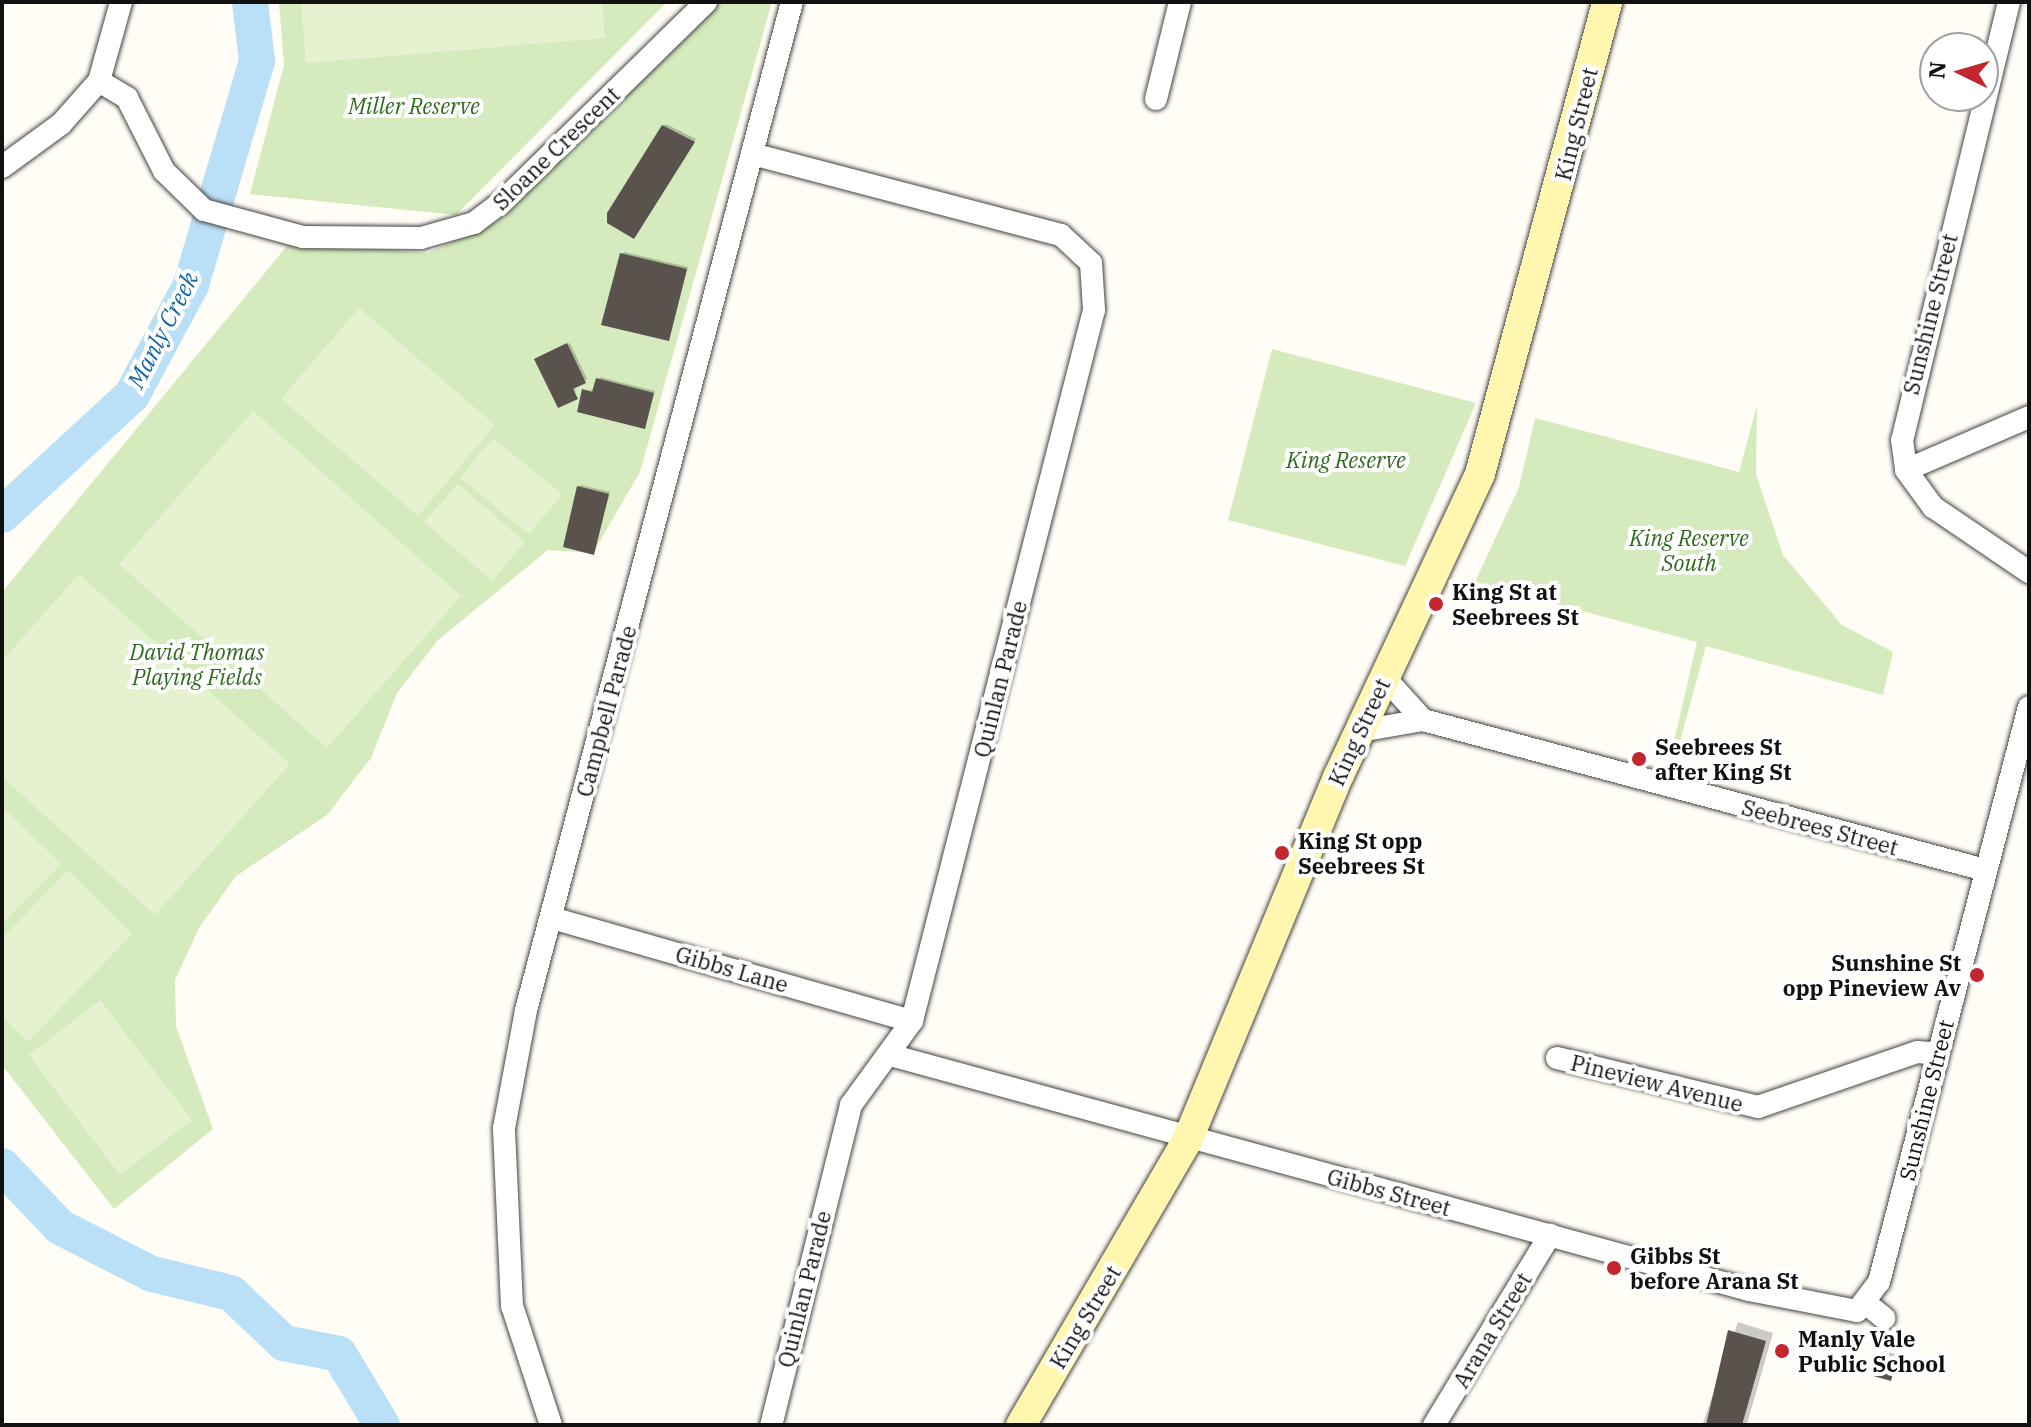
<!DOCTYPE html>
<style>
body{margin:0}
#map{position:relative;width:2031px;height:1427px;overflow:hidden;background:#fffdf5;font-family:"IBM Plex Serif",serif}
div>[style]{position:absolute}
.green>*{inset:0;background:#d5ebbd}
.pitch>*{inset:0;background:#e6f2cf}
.shadow>*{inset:0;background:#0003}
.river>*{height:36px;margin:-18px;padding:0 18px;transform-origin:18px;border-radius:18px;background:#b9e0f7}
.building>*{inset:0;background:#5a524d}
.roads{filter:drop-shadow(0 0 2px #444) drop-shadow(0 0 2px #444)}
.street>*{height:22px;margin:-11px;padding:0 11px;transform-origin:11px;border-radius:11px;background:#fff}
.secondary>*{height:30px;margin:-15px;padding:0 15px;transform-origin:15px;border-radius:15px;background:#fff6b0}
.dots>*{width:22px;height:22px;translate:-50% -50%;box-sizing:border-box;border:4px solid #fff;border-radius:50%}
span{translate:-50% -50%;white-space:nowrap;text-align:center;line-height:1.15;-webkit-text-stroke:8px #fff;paint-order:stroke}
.park-label{font-size:22px;color:#2f6b1f;font-style:italic}
.street-label{font-size:22px;color:#111}
.poi-label{font-size:22px;color:#111;font-weight:700}
.left{translate:0 -50%;text-align:left}
.right{translate:-100% -50%;text-align:right}
.water-label{font-size:24px;color:#1768a6;font-style:italic}
.frame{position:absolute;inset:0;border:4px solid #111;pointer-events:none}
.north{position:absolute;left:1919px;top:32px;width:80px;height:80px;box-sizing:border-box;background:#fff;border:2px solid #a0a0a0;border-radius:50%;rotate:275deg;font-size:22px;font-weight:700;line-height:32px;text-align:center;color:#111}
.north::after{content:'';display:block;margin:auto;width:28px;height:36px;background:#c4262e;clip-path:polygon(50% 0,100% 100%,50% 72%,0 100%)}
</style>
<div id="map">
<div class="green">
<div style="clip-path:polygon(279px 2px,667px 2px,456px 215px,250px 194px,284px 65px)"></div>
<div style="clip-path:polygon(720px 2px,772px 2px,640px 472px,593px 553px,548px 550px,438px 640px,397px 693px,371px 758px,327px 815px,236px 876px,199px 928px,175px 980px,176px 1026px,213px 1129px,114px 1209px,2px 1065px,2px 592px,291px 241px,428px 253px,498px 220px)"></div>
<div style="clip-path:polygon(1272px 349px,1476px 403px,1405px 566px,1228px 520px)"></div>
<div style="clip-path:polygon(1757px 405px,1756px 474px,1783px 555px,1842px 625px,1893px 652px,1883px 695px,1706px 646px,1676px 756px,1671px 754px,1697px 642px,1475px 582px,1519px 487px,1535px 418px,1739px 472px)"></div>
</div>
<div class="pitch">
<div style="clip-path:polygon(301px 2px,602px 2px,605px 38px,306px 63px)"></div>
<div style="clip-path:polygon(359px 308px,495px 425px,418px 516px,281px 399px)"></div>
<div style="clip-path:polygon(253px 411px,461px 596px,327px 748px,119px 564px)"></div>
<div style="clip-path:polygon(493px 438px,562px 494px,529px 534px,460px 478px)"></div>
<div style="clip-path:polygon(458px 484px,525px 542px,492px 581px,424px 522px)"></div>
<div style="clip-path:polygon(79px 574px,290px 764px,155px 915px,2px 777px,2px 661px)"></div>
<div style="clip-path:polygon(2px 806px,61px 864px,2px 924px)"></div>
<div style="clip-path:polygon(68px 870px,132px 934px,28px 1042px,2px 1017px,2px 938px)"></div>
<div style="clip-path:polygon(100px 1000px,192px 1120px,120px 1175px,29px 1055px)"></div>
</div>
<div class="shadow">
<div style="clip-path:polygon(666px 124px,696px 139px,636px 234px,663px 126px)"></div>
<div style="clip-path:polygon(624px 252px,688px 267px,668px 339px,622px 254px)"></div>
<div style="clip-path:polygon(570px 343px,587px 379px,575px 386px,576px 397px,539px 357px)"></div>
<div style="clip-path:polygon(600px 377px,655px 391px,644px 427px,584px 390px,595px 390px)"></div>
<div style="clip-path:polygon(581px 485px,610px 492px,594px 552px,579px 487px)"></div>
<div style="clip-path:polygon(1738px 1322px,1773px 1333px,1747px 1424px,1687px 1425px,1703px 1423px)"></div>
<div style="clip-path:polygon(1885px 1351px,1903px 1356px,1890px 1379px,1876px 1360px)"></div>
</div>
<div class="river">
<div style="left:2px;top:515px;width:177px;rotate:-42.7deg"></div>
<div style="left:132px;top:395px;width:125px;rotate:-61.8deg"></div>
<div style="left:191px;top:285px;width:234px;rotate:-73.6deg"></div>
<div style="left:257px;top:61px;width:59px;rotate:-96.8deg"></div>
<div style="left:2px;top:1166px;width:84px;rotate:46.4deg"></div>
<div style="left:60px;top:1227px;width:103px;rotate:27.1deg"></div>
<div style="left:152px;top:1274px;width:81px;rotate:13.5deg"></div>
<div style="left:231px;top:1293px;width:73px;rotate:43.3deg"></div>
<div style="left:284px;top:1343px;width:56px;rotate:11.3deg"></div>
<div style="left:339px;top:1354px;width:83px;rotate:58.8deg"></div>
</div>
<div class="building">
<div style="clip-path:polygon(662px 125px,695px 142px,634px 239px,607px 223px,607px 213px)"></div>
<div style="clip-path:polygon(620px 253px,687px 269px,669px 341px,601px 325px)"></div>
<div style="clip-path:polygon(567px 343px,586px 383px,573px 389px,578px 399px,558px 408px,534px 359px)"></div>
<div style="clip-path:polygon(596px 378px,654px 393px,645px 429px,577px 412px,582px 389px,592px 392px)"></div>
<div style="clip-path:polygon(577px 486px,609px 494px,594px 555px,563px 547px)"></div>
<div style="clip-path:polygon(1728px 1330px,1766px 1341px,1742px 1425px,1706px 1425px)"></div>
<div style="clip-path:polygon(1874px 1359px,1895px 1364px,1891px 1381px,1870px 1375px)"></div>
</div>
<div class="roads">
<div class="street">
<div style="left:2009px;top:2px;width:451px;rotate:103.7deg"></div>
<div style="left:1902px;top:440px;width:30px;rotate:82deg"></div>
<div style="left:1906px;top:470px;width:46px;rotate:53.9deg"></div>
<div style="left:1933px;top:507px;width:116px;rotate:34.1deg"></div>
<div style="left:99px;top:81px;width:33px;rotate:31deg"></div>
<div style="left:127px;top:98px;width:82px;rotate:63.1deg"></div>
<div style="left:164px;top:171px;width:56px;rotate:44.3deg"></div>
<div style="left:204px;top:210px;width:103px;rotate:15.3deg"></div>
<div style="left:303px;top:237px;width:118px;rotate:0.5deg"></div>
<div style="left:421px;top:238px;width:55px;rotate:-15.8deg"></div>
<div style="left:474px;top:223px;width:34px;rotate:-37deg"></div>
<div style="left:501px;top:203px;width:287px;rotate:-44.4deg"></div>
<div style="left:1156px;top:99px;width:100px;rotate:-76.1deg"></div>
<div style="left:752px;top:154px;width:319px;rotate:14.7deg"></div>
<div style="left:1061px;top:235px;width:41px;rotate:43deg"></div>
<div style="left:1091px;top:263px;width:47px;rotate:86.3deg"></div>
<div style="left:1094px;top:310px;width:734px;rotate:104.36deg"></div>
<div style="left:912px;top:1021px;width:104px;rotate:126deg"></div>
<div style="left:851px;top:1105px;width:330px;rotate:104deg"></div>
<div style="left:2px;top:167px;width:73px;rotate:-36.1deg"></div>
<div style="left:61px;top:124px;width:57px;rotate:-48.5deg"></div>
<div style="left:99px;top:81px;width:82px;rotate:-74.4deg"></div>
<div style="left:1906px;top:470px;width:134px;rotate:-23.3deg"></div>
<div style="left:1384px;top:677px;width:58px;rotate:47.8deg"></div>
<div style="left:1360px;top:731px;width:64px;rotate:-9.9deg"></div>
<div style="left:1423px;top:720px;width:582px;rotate:14.94deg"></div>
<div style="left:552px;top:918px;width:374px;rotate:16deg"></div>
<div style="left:890px;top:1055px;width:891px;rotate:15.3deg"></div>
<div style="left:1749px;top:1290px;width:110px;rotate:11deg"></div>
<div style="left:1857px;top:1311px;width:36px;rotate:-53deg"></div>
<div style="left:1879px;top:1282px;width:594px;rotate:-75.38deg"></div>
<div style="left:1557px;top:1058px;width:207px;rotate:13.7deg"></div>
<div style="left:1758px;top:1107px;width:168px;rotate:-19.1deg"></div>
<div style="left:1917px;top:1052px;width:21px;rotate:5deg"></div>
<div style="left:1868px;top:1305px;width:21px;rotate:39deg"></div>
<div style="left:551px;top:1425px;width:125px;rotate:-108.1deg"></div>
<div style="left:512px;top:1306px;width:178px;rotate:-92.6deg"></div>
<div style="left:504px;top:1128px;width:120px;rotate:-79.4deg"></div>
<div style="left:526px;top:1010px;width:1043px;rotate:-75.22deg"></div>
<div style="left:1434px;top:1425px;width:223px;rotate:-58.6deg"></div>
</div>
<div class="secondary">
<div style="left:1021px;top:1425px;width:331px;rotate:-59.7deg"></div>
<div style="left:1188px;top:1139px;width:394px;rotate:-67.5deg"></div>
<div style="left:1339px;top:775px;width:332px;rotate:-64.9deg"></div>
<div style="left:1480px;top:474px;width:489px;rotate:-74.9deg"></div>
</div>
</div>
<div class="dots">
<div style="left:1436px;top:604px;background:#c4262e"></div>
<div style="left:1639px;top:759px;background:#c4262e"></div>
<div style="left:1282px;top:853px;background:#c4262e"></div>
<div style="left:1977px;top:975px;background:#c4262e"></div>
<div style="left:1614px;top:1268px;background:#c4262e"></div>
<div style="left:1782px;top:1351px;background:#c4262e"></div>
</div>
<div class="park-label">
<span style="left:414px;top:106px">Miller Reserve</span>
<span style="left:1346px;top:460px">King Reserve</span>
<span style="left:1689px;top:550px">King Reserve<br>South</span>
<span style="left:197px;top:664px">David Thomas<br>Playing Fields</span>
</div>
<div class="street-label">
<span style="left:1576px;top:124px;rotate:-76deg">King Street</span>
<span style="left:556px;top:148px;rotate:-44deg">Sloane Crescent</span>
<span style="left:1930px;top:314px;rotate:-76deg">Sunshine Street</span>
<span style="left:1000px;top:679px;rotate:-76deg">Quinlan Parade</span>
<span style="left:606px;top:711px;rotate:-75deg">Campbell Parade</span>
<span style="left:1359px;top:732px;rotate:-65deg">King Street</span>
<span style="left:1820px;top:827px;rotate:15deg">Seebrees Street</span>
<span style="left:732px;top:969px;rotate:16deg">Gibbs Lane</span>
<span style="left:1657px;top:1083px;rotate:14deg">Pineview Avenue</span>
<span style="left:1926px;top:1100px;rotate:-76deg">Sunshine Street</span>
<span style="left:1389px;top:1192px;rotate:15deg">Gibbs Street</span>
<span style="left:804px;top:1289px;rotate:-76deg">Quinlan Parade</span>
<span style="left:1085px;top:1317px;rotate:-59deg">King Street</span>
<span style="left:1492px;top:1330px;rotate:-59deg">Arana Street</span>
</div>
<div class="poi-label">
<span class="left" style="left:1452px;top:604px">King St at<br>Seebrees St</span>
<span class="left" style="left:1655px;top:759px">Seebrees St<br>after King St</span>
<span class="left" style="left:1298px;top:853px">King St opp<br>Seebrees St</span>
<span class="right" style="left:1961px;top:975px">Sunshine St<br>opp Pineview Av</span>
<span class="left" style="left:1630px;top:1268px">Gibbs St<br>before Arana St</span>
<span class="left" style="left:1798px;top:1351px">Manly Vale<br>Public School</span>
</div>
<div class="water-label">
<span style="left:163px;top:330px;rotate:-63deg">Manly Creek</span>
</div>
<div class="frame"></div>
<div class="north">N</div>
</div>
